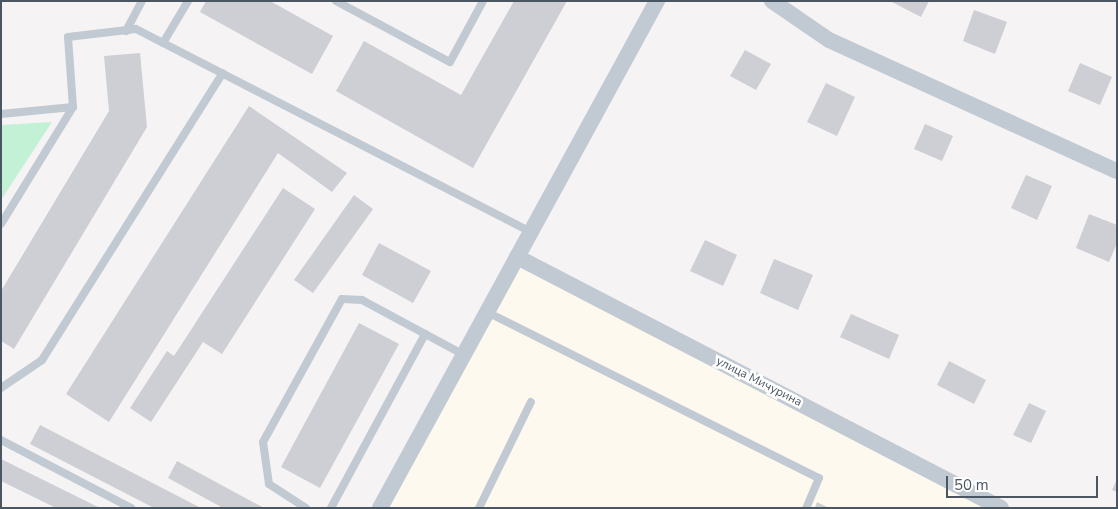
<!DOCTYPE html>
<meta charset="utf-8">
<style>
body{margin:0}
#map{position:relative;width:1118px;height:509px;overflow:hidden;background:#f5f3f3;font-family:"Nunito Sans",sans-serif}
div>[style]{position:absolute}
.commercial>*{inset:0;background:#fdf9ef}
.green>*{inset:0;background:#c3f1d5}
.building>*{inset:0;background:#cdcfd5}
.service>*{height:8px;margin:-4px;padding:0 4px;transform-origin:4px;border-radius:4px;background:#c1cad2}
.minor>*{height:16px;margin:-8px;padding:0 8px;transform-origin:8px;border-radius:8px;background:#c1cad2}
span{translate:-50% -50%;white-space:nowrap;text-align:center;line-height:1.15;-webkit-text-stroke:5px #fff;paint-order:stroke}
.street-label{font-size:12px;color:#4a5661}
.frame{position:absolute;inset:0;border:2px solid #4a5661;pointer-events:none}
.scale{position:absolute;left:946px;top:476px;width:152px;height:22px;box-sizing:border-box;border:2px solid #4a5661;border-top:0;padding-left:6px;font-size:15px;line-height:18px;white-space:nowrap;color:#4a5661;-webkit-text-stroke:4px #fff;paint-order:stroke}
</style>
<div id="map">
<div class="commercial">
<div style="clip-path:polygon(517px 257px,1001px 508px,380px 508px)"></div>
</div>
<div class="green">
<div style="clip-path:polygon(52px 122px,1px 200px,1px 125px)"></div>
</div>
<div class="building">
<div style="clip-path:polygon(206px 1px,270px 1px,333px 36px,312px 74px,200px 12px)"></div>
<div style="clip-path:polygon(514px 1px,567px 1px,473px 168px,336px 91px,364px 41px,461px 95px)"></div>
<div style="clip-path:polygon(890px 1px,929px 1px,921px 17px)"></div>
<div style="clip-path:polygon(974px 10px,1007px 22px,995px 54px,963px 41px)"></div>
<div style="clip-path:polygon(745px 50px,771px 64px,756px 90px,730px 76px)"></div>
<div style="clip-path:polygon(140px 53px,147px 127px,14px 349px,1px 341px,1px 291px,109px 111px,104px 56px)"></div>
<div style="clip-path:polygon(1080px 63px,1112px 77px,1100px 105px,1068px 91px)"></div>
<div style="clip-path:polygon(826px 83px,855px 97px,837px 136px,807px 122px)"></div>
<div style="clip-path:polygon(249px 106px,347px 173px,332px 192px,278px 153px,109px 422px,66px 394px)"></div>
<div style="clip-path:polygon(925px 124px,953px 136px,942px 161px,914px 149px)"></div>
<div style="clip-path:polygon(1026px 175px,1052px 186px,1037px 220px,1011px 208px)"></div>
<div style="clip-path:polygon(283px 188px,315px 209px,222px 354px,203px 342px,151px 422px,130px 408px,167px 351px,174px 356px)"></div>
<div style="clip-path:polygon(354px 195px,373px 209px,313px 293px,294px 280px)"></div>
<div style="clip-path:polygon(1089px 214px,1117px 225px,1117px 243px,1109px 262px,1076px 248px)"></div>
<div style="clip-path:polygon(705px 240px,737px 255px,723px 286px,690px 271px)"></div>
<div style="clip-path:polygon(379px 243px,431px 271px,413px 303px,362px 275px)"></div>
<div style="clip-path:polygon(774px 259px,813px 275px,798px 310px,760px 293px)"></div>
<div style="clip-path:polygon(851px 314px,899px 335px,889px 359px,840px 337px)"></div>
<div style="clip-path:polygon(359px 323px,399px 344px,320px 488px,281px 467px)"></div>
<div style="clip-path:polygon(949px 361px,986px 380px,974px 404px,937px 385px)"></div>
<div style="clip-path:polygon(1029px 403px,1046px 411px,1031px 443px,1013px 435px)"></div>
<div style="clip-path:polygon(40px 425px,201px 508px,154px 508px,30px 444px)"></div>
<div style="clip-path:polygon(1px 459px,100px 508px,56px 508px,1px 481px)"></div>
<div style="clip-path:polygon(177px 461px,264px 508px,223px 508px,168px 478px)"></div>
<div style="clip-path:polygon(1117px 479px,1117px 492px,1112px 490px)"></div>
<div style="clip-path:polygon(817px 502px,829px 508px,815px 508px)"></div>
</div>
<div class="service">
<div style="left:336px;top:1px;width:129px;rotate:28.2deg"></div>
<div style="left:450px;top:62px;width:69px;rotate:-61.6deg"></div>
<div style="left:126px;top:31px;width:34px;rotate:-62deg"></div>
<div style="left:163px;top:43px;width:49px;rotate:-59.2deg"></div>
<div style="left:73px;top:107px;width:70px;rotate:-94.1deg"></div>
<div style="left:68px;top:37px;width:68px;rotate:-6.7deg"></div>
<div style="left:136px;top:29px;width:444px;rotate:27.2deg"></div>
<div style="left:1px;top:114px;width:72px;rotate:-5.6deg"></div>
<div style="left:73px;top:107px;width:137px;rotate:121.6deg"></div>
<div style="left:487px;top:312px;width:371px;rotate:26.6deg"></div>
<div style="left:819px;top:478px;width:33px;rotate:113deg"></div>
<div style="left:1px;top:388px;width:50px;rotate:-34.3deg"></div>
<div style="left:42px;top:360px;width:339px;rotate:-57.8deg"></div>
<div style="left:1px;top:440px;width:147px;rotate:27.6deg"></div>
<div style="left:306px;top:508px;width:44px;rotate:-147deg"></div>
<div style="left:269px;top:484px;width:42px;rotate:-98.1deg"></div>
<div style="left:263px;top:442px;width:163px;rotate:-61.1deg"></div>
<div style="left:342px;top:299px;width:20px;rotate:3deg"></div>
<div style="left:362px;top:300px;width:116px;rotate:28.3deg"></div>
<div style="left:331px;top:508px;width:198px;rotate:-61.6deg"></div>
<div style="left:479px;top:508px;width:118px;rotate:-63.9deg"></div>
</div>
<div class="minor">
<div style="left:772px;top:1px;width:69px;rotate:34.4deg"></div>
<div style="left:829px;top:40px;width:316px;rotate:24.5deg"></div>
<div style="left:517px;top:257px;width:545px;rotate:27.41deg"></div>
<div style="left:380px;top:508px;width:578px;rotate:-61.35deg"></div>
</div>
<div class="street-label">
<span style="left:759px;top:382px;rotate:27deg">улица Мичурина</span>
</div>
<div class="frame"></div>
<div class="scale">50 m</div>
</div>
